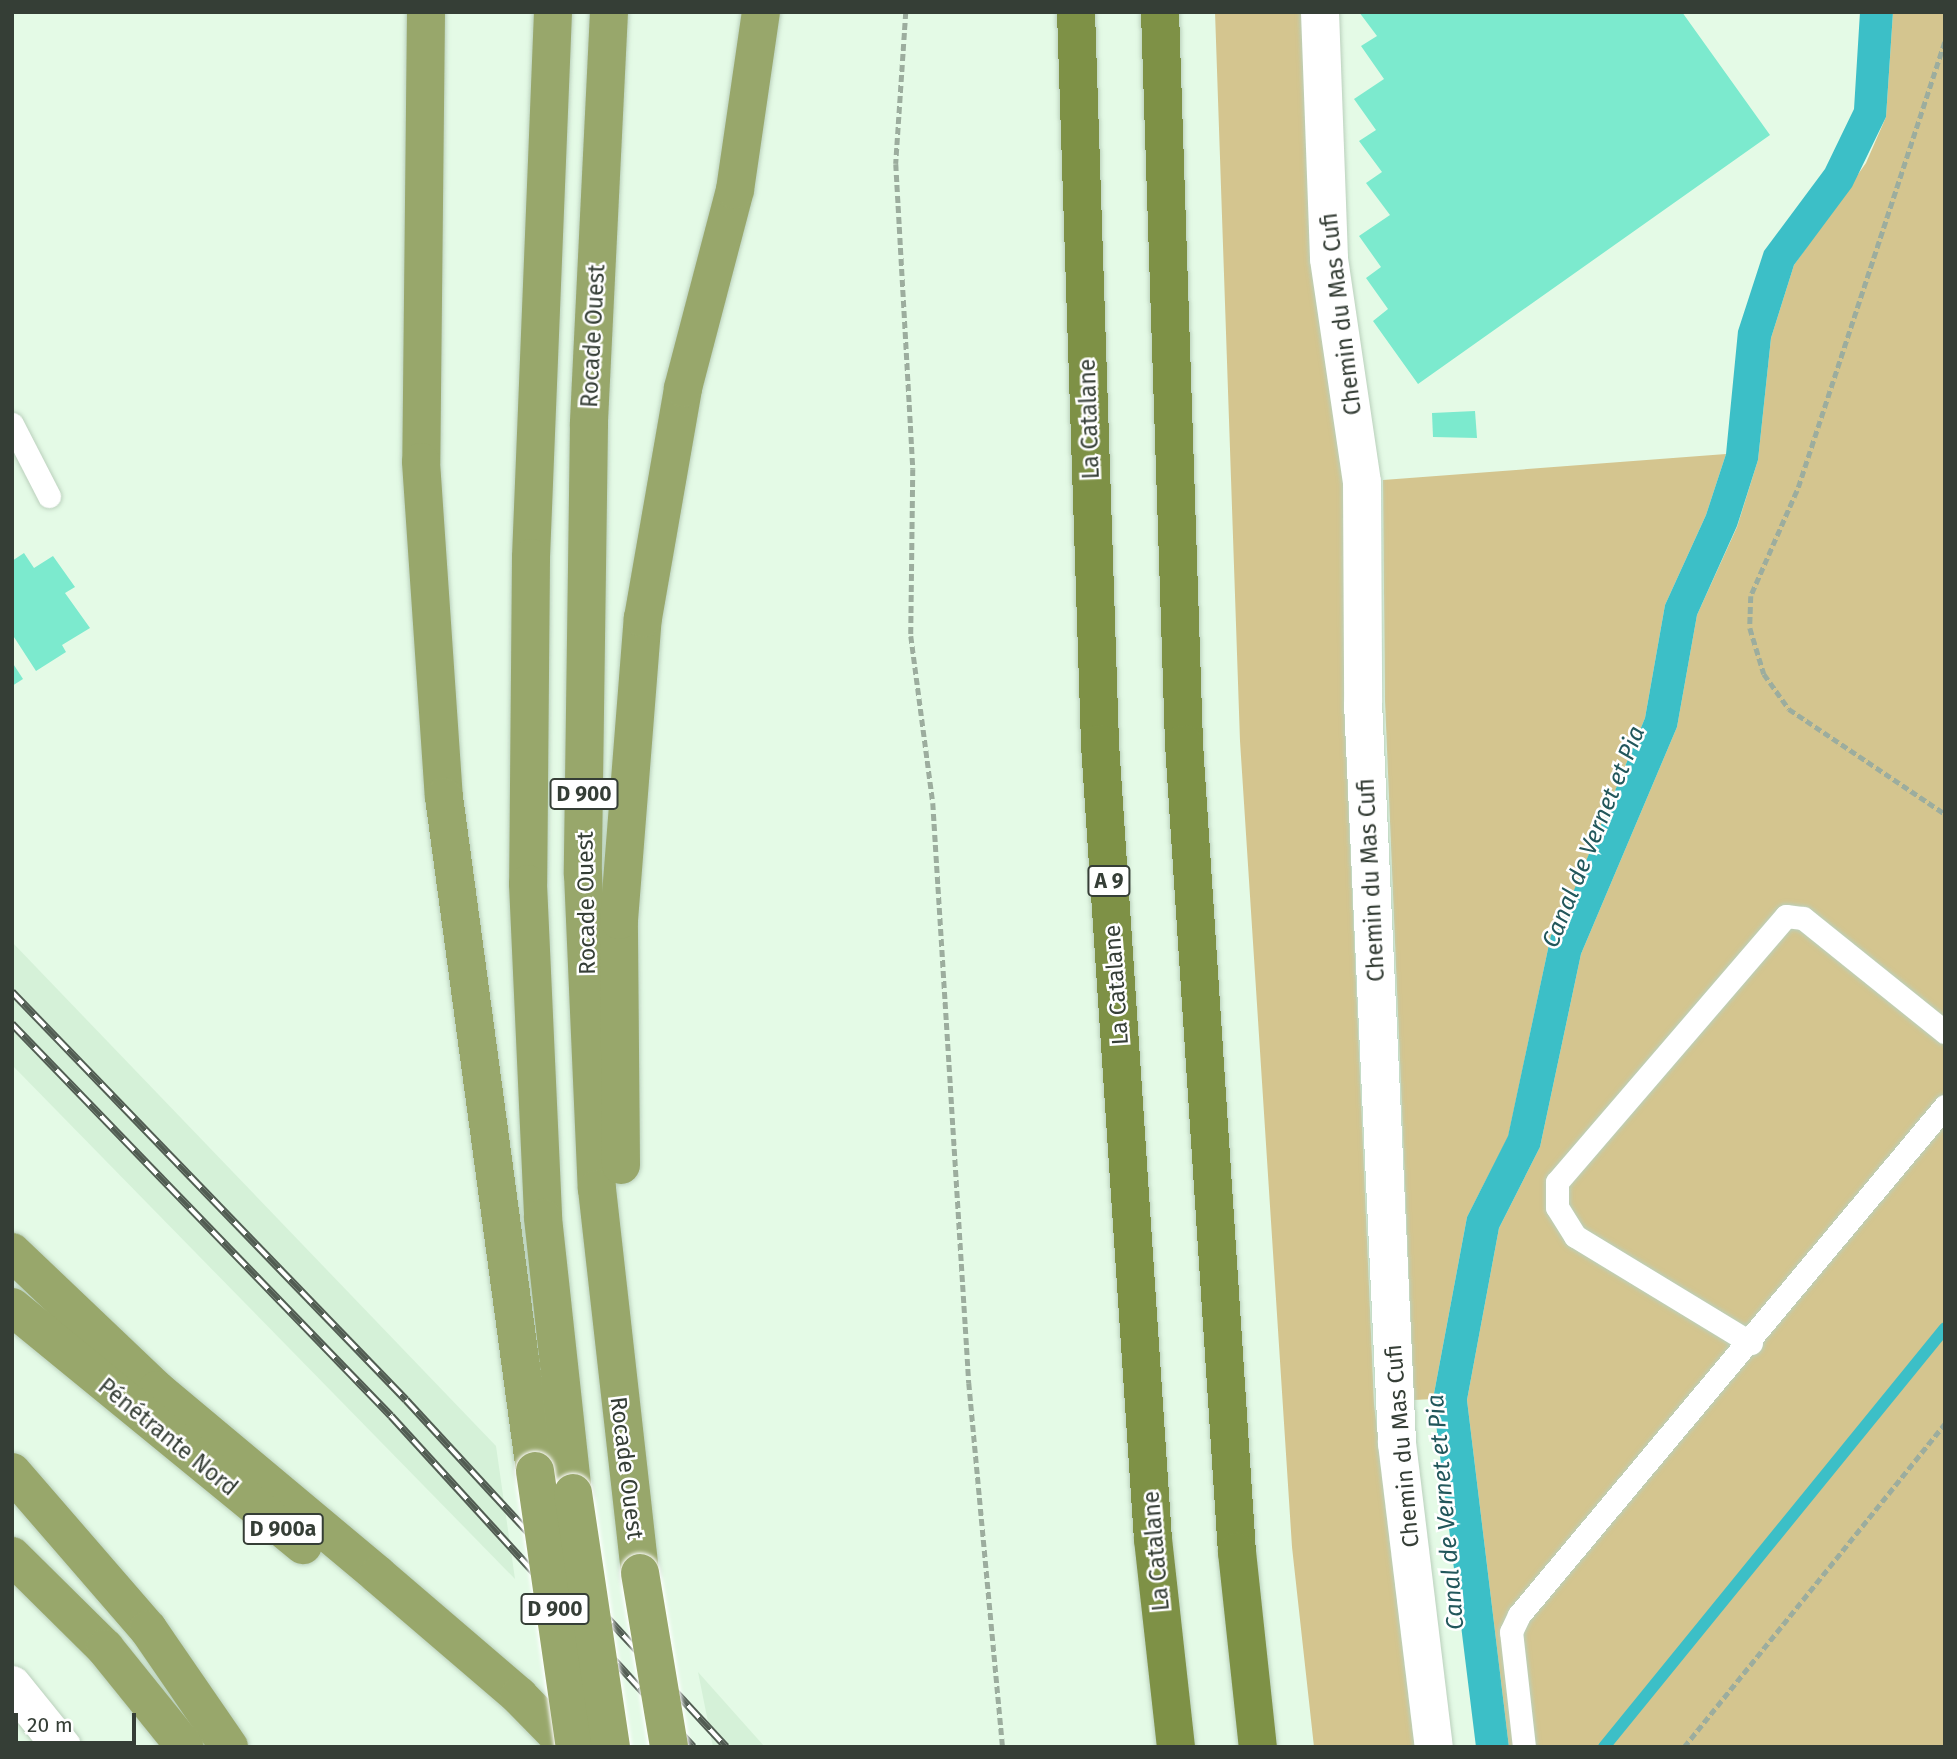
<!DOCTYPE html>
<meta charset="utf-8">
<style>
body{margin:0}
#map{position:relative;width:1957px;height:1759px;overflow:hidden;background:#e4fae6;font-family:"Fira Sans",sans-serif}
div>[style]{position:absolute}
.built>*{inset:0;background:#d5f1d8}
.green>*{inset:0;background:#d4c58f}
.water>*{inset:0;background:#3cbfc7}
.stream>*{height:12px;margin:-6px;padding:0 6px;transform-origin:6px;border-radius:6px;background:#3cbfc7}
.building>*{inset:0;background:#7ceace}
.path>*{height:4.5px;margin-top:-2.25px;transform-origin:0;background:repeating-linear-gradient(90deg,#9cad9e 0 7px,transparent 0 10.5px)}
.roads{filter:drop-shadow(0 0 2px #bad0bc) drop-shadow(0 0 2px #bad0bc)}
.service>*{height:23px;margin:-11.5px;padding:0 11.5px;transform-origin:11.5px;border-radius:11.5px;background:#fff}
.minor>*{height:38px;margin:-19px;padding:0 19px;transform-origin:19px;border-radius:19px;background:#fff}
.trunk>*{height:38px;margin:-19px;padding:0 19px;transform-origin:19px;border-radius:19px;background:#98a76b}
.motorway>*{height:38px;margin:-19px;padding:0 19px;transform-origin:19px;border-radius:19px;background:#7e9146}
.rail>*{height:8px;margin-top:-4px;transform-origin:0;background:repeating-linear-gradient(90deg,#fff 0 16px,#525d53 0 32px);box-sizing:border-box;border-block:2px solid #525d53}
.bridges{filter:drop-shadow(0 0 2px #fff) drop-shadow(0 0 2px #fff)}
.trunk-bridge>*{height:38px;margin:-19px;padding:0 19px;transform-origin:19px;border-radius:19px;background:#98a76b}
span{translate:-50% -50%;white-space:nowrap;text-align:center;line-height:1.15;-webkit-text-stroke:5px #fff;paint-order:stroke}
.shield-label span{padding:2px 5px;background:#fff;border:2px solid;border-radius:5px;-webkit-text-stroke-width:0}
.shield-label{font-size:21px;color:#353e36;font-weight:700}
.street-label{font-size:23px;color:#353e36}
.water-label{font-size:24px;color:#22575b;font-style:italic}
.frame{position:absolute;inset:0;border:14px solid #353e36;pointer-events:none}
.scale{position:absolute;left:14px;top:1713px;width:122px;height:32px;box-sizing:border-box;border:4px solid #353e36;border-top:0;padding-left:9px;font-size:21px;line-height:24px;white-space:nowrap;color:#353e36;-webkit-text-stroke:5px #fff;paint-order:stroke}
</style>
<div id="map">
<div class="built">
<div style="clip-path:polygon(12px 942px,496px 1446px,515px 1579px,12px 1065px)"></div>
<div style="clip-path:polygon(698px 1672px,765px 1747px,713px 1747px)"></div>
</div>
<div class="green">
<div style="clip-path:polygon(1215px 12px,1302px 12px,1344px 483px,1344px 702px,1374px 1404px,1416px 1747px,1314px 1747px,1292px 1547px,1240px 741px)"></div>
<div style="clip-path:polygon(1893px 12px,1945px 12px,1945px 1747px,1509px 1747px,1467px 1400px,1499px 1228px,1540px 1147px,1581px 954px,1677px 727px,1697px 615px,1737px 527px,1758px 460px,1771px 338px,1794px 265px,1866px 163px,1886px 117px)"></div>
<div style="clip-path:polygon(1726px 454px,1706px 515px,1665px 605px,1645px 718px,1558px 930px,1551px 935px,1508px 1137px,1467px 1217px,1433px 1399px,1414px 1400px,1385px 701px,1383px 480px)"></div>
</div>
<div class="water">
<div style="clip-path:polygon(1860px 12px,1893px 12px,1886px 117px,1852px 187px,1794px 265px,1771px 338px,1758px 460px,1737px 526px,1697px 615px,1677px 727px,1581px 954px,1540px 1147px,1499px 1228px,1467px 1400px,1509px 1747px,1476px 1747px,1433px 1399px,1467px 1217px,1508px 1136px,1551px 935px,1558px 929px,1645px 718px,1665px 605px,1706px 515px,1726px 454px,1738px 331px,1764px 251px,1825px 169px,1854px 109px)"></div>
</div>
<div class="stream">
<div style="left:1604px;top:1747px;width:540px;rotate:-50.86deg"></div>
</div>
<div class="building">
<div style="clip-path:polygon(1359px 12px,1682px 12px,1770px 135px,1418px 384px,1373px 321px,1388px 309px,1366px 278px,1381px 267px,1359px 236px,1390px 215px,1366px 183px,1382px 172px,1359px 141px,1376px 130px,1354px 99px,1384px 79px,1361px 46px,1377px 36px)"></div>
<div style="clip-path:polygon(1475px 411px,1477px 438px,1433px 437px,1432px 413px)"></div>
<div style="clip-path:polygon(24px 553px,34px 568px,53px 556px,75px 587px,65px 593px,90px 628px,62px 645px,66px 652px,36px 671px,12px 634px,12px 561px)"></div>
<div style="clip-path:polygon(12px 662px,23px 679px,12px 686px)"></div>
</div>
<div class="path">
<div style="left:906px;top:12px;width:152px;rotate:93.8deg"></div>
<div style="left:896px;top:164px;width:305px;rotate:86.8deg"></div>
<div style="left:913px;top:469px;width:167px;rotate:90.7deg"></div>
<div style="left:911px;top:636px;width:168px;rotate:82.5deg"></div>
<div style="left:933px;top:803px;width:581px;rotate:86.45deg"></div>
<div style="left:969px;top:1383px;width:366px;rotate:84.7deg"></div>
<div style="left:1945px;top:42px;width:473px;rotate:108.2deg"></div>
<div style="left:1797px;top:491px;width:115px;rotate:113.7deg"></div>
<div style="left:1751px;top:596px;width:32px;rotate:92deg"></div>
<div style="left:1750px;top:628px;width:48px;rotate:73.1deg"></div>
<div style="left:1764px;top:674px;width:43px;rotate:54.5deg"></div>
<div style="left:1789px;top:709px;width:188px;rotate:33.9deg"></div>
<div style="left:1684px;top:1747px;width:415px;rotate:-51.1deg"></div>
</div>
<div class="roads">
<div class="service">
<div style="left:12px;top:424px;width:81px;rotate:62.8deg"></div>
<div style="left:1751px;top:1343px;width:206px;rotate:-148.7deg"></div>
<div style="left:1575px;top:1236px;width:34px;rotate:-122deg"></div>
<div style="left:1557px;top:1207px;width:25px;rotate:-90deg"></div>
<div style="left:1557px;top:1182px;width:351px;rotate:-49.3deg"></div>
<div style="left:1786px;top:916px;width:17px;rotate:7deg"></div>
<div style="left:1803px;top:918px;width:182px;rotate:38.8deg"></div>
<div style="left:1524px;top:1747px;width:116px;rotate:-96.4deg"></div>
<div style="left:1511px;top:1632px;width:19px;rotate:-65deg"></div>
<div style="left:1519px;top:1615px;width:664px;rotate:-50.07deg"></div>
</div>
<div class="minor">
<div style="left:1320px;top:12px;width:247px;rotate:87.9deg"></div>
<div style="left:1329px;top:259px;width:225px;rotate:81.6deg"></div>
<div style="left:1362px;top:482px;width:220px;rotate:89.7deg"></div>
<div style="left:1363px;top:702px;width:742px;rotate:87.37deg"></div>
<div style="left:1397px;top:1443px;width:306px;rotate:83.1deg"></div>
<div style="left:12px;top:1685px;width:80px;rotate:51.1deg"></div>
</div>
<div class="trunk">
<div style="left:426px;top:12px;width:450px;rotate:90.6deg"></div>
<div style="left:421px;top:462px;width:336px;rotate:86.1deg"></div>
<div style="left:444px;top:797px;width:680px;rotate:82.31deg"></div>
<div style="left:553px;top:12px;width:546px;rotate:92.31deg"></div>
<div style="left:531px;top:558px;width:326px;rotate:90.5deg"></div>
<div style="left:528px;top:884px;width:334px;rotate:87.4deg"></div>
<div style="left:543px;top:1218px;width:277px;rotate:83.8deg"></div>
<div style="left:609px;top:12px;width:412px;rotate:92.8deg"></div>
<div style="left:589px;top:424px;width:450px;rotate:90.8deg"></div>
<div style="left:583px;top:874px;width:315px;rotate:87.5deg"></div>
<div style="left:597px;top:1189px;width:386px;rotate:83.6deg"></div>
<div style="left:621px;top:1165px;width:245px;rotate:-90.5deg"></div>
<div style="left:619px;top:920px;width:303px;rotate:-85.5deg"></div>
<div style="left:643px;top:618px;width:233px;rotate:-80.1deg"></div>
<div style="left:683px;top:388px;width:205px;rotate:-75.3deg"></div>
<div style="left:735px;top:190px;width:180px;rotate:-81.7deg"></div>
<div style="left:12px;top:1252px;width:200px;rotate:43.6deg"></div>
<div style="left:157px;top:1390px;width:288px;rotate:39.9deg"></div>
<div style="left:378px;top:1575px;width:186px;rotate:40.6deg"></div>
<div style="left:519px;top:1696px;width:71px;rotate:45.6deg"></div>
<div style="left:12px;top:1307px;width:376px;rotate:39.3deg"></div>
<div style="left:12px;top:1472px;width:208px;rotate:49.1deg"></div>
<div style="left:148px;top:1629px;width:143px;rotate:55.5deg"></div>
<div style="left:12px;top:1556px;width:131px;rotate:44.7deg"></div>
<div style="left:105px;top:1648px;width:127px;rotate:51.1deg"></div>
</div>
<div class="motorway">
<div style="left:1076px;top:12px;width:732px;rotate:88.12deg"></div>
<div style="left:1100px;top:744px;width:797px;rotate:86.19deg"></div>
<div style="left:1153px;top:1539px;width:209px;rotate:83.7deg"></div>
<div style="left:1160px;top:12px;width:732px;rotate:88.12deg"></div>
<div style="left:1184px;top:744px;width:810px;rotate:86.25deg"></div>
<div style="left:1237px;top:1552px;width:196px;rotate:83.9deg"></div>
</div>
</div>
<div class="rail">
<div style="left:12px;top:992px;width:567px;rotate:46deg"></div>
<div style="left:406px;top:1400px;width:472px;rotate:47.3deg"></div>
<div style="left:12px;top:1024px;width:545px;rotate:45.97deg"></div>
<div style="left:391px;top:1416px;width:448px;rotate:47.6deg"></div>
</div>
<div class="bridges">
<div class="trunk-bridge">
<div style="left:535px;top:1471px;width:279px;rotate:81.8deg"></div>
<div style="left:573px;top:1493px;width:257px;rotate:81.5deg"></div>
<div style="left:640px;top:1573px;width:176px;rotate:80.5deg"></div>
</div>
</div>
<div class="shield-label">
<span style="left:584px;top:794px">D 900</span>
<span style="left:1109px;top:881px">A 9</span>
<span style="left:283px;top:1529px">D 900a</span>
<span style="left:555px;top:1609px">D 900</span>
</div>
<div class="street-label">
<span style="left:1341px;top:314px;rotate:-97deg">Chemin du Mas Cufi</span>
<span style="left:593px;top:336px;rotate:-87deg">Rocade Ouest</span>
<span style="left:1089px;top:419px;rotate:-92deg">La Catalane</span>
<span style="left:1371px;top:880px;rotate:-93deg">Chemin du Mas Cufi</span>
<span style="left:586px;top:903px;rotate:-91deg">Rocade Ouest</span>
<span style="left:1116px;top:985px;rotate:-94deg">La Catalane</span>
<span style="left:168px;top:1437px;rotate:39deg">Pénétrante Nord</span>
<span style="left:1402px;top:1446px;rotate:-95deg">Chemin du Mas Cufi</span>
<span style="left:627px;top:1468px;rotate:83deg">Rocade Ouest</span>
<span style="left:1156px;top:1551px;rotate:-95deg">La Catalane</span>
</div>
<div class="water-label">
<span style="left:1594px;top:837px;rotate:-68deg">Canal de Vernet et Pia</span>
<span style="left:1446px;top:1512px;rotate:-95deg">Canal de Vernet et Pia</span>
</div>
<div class="frame"></div>
<div class="scale">20 m</div>
</div>
